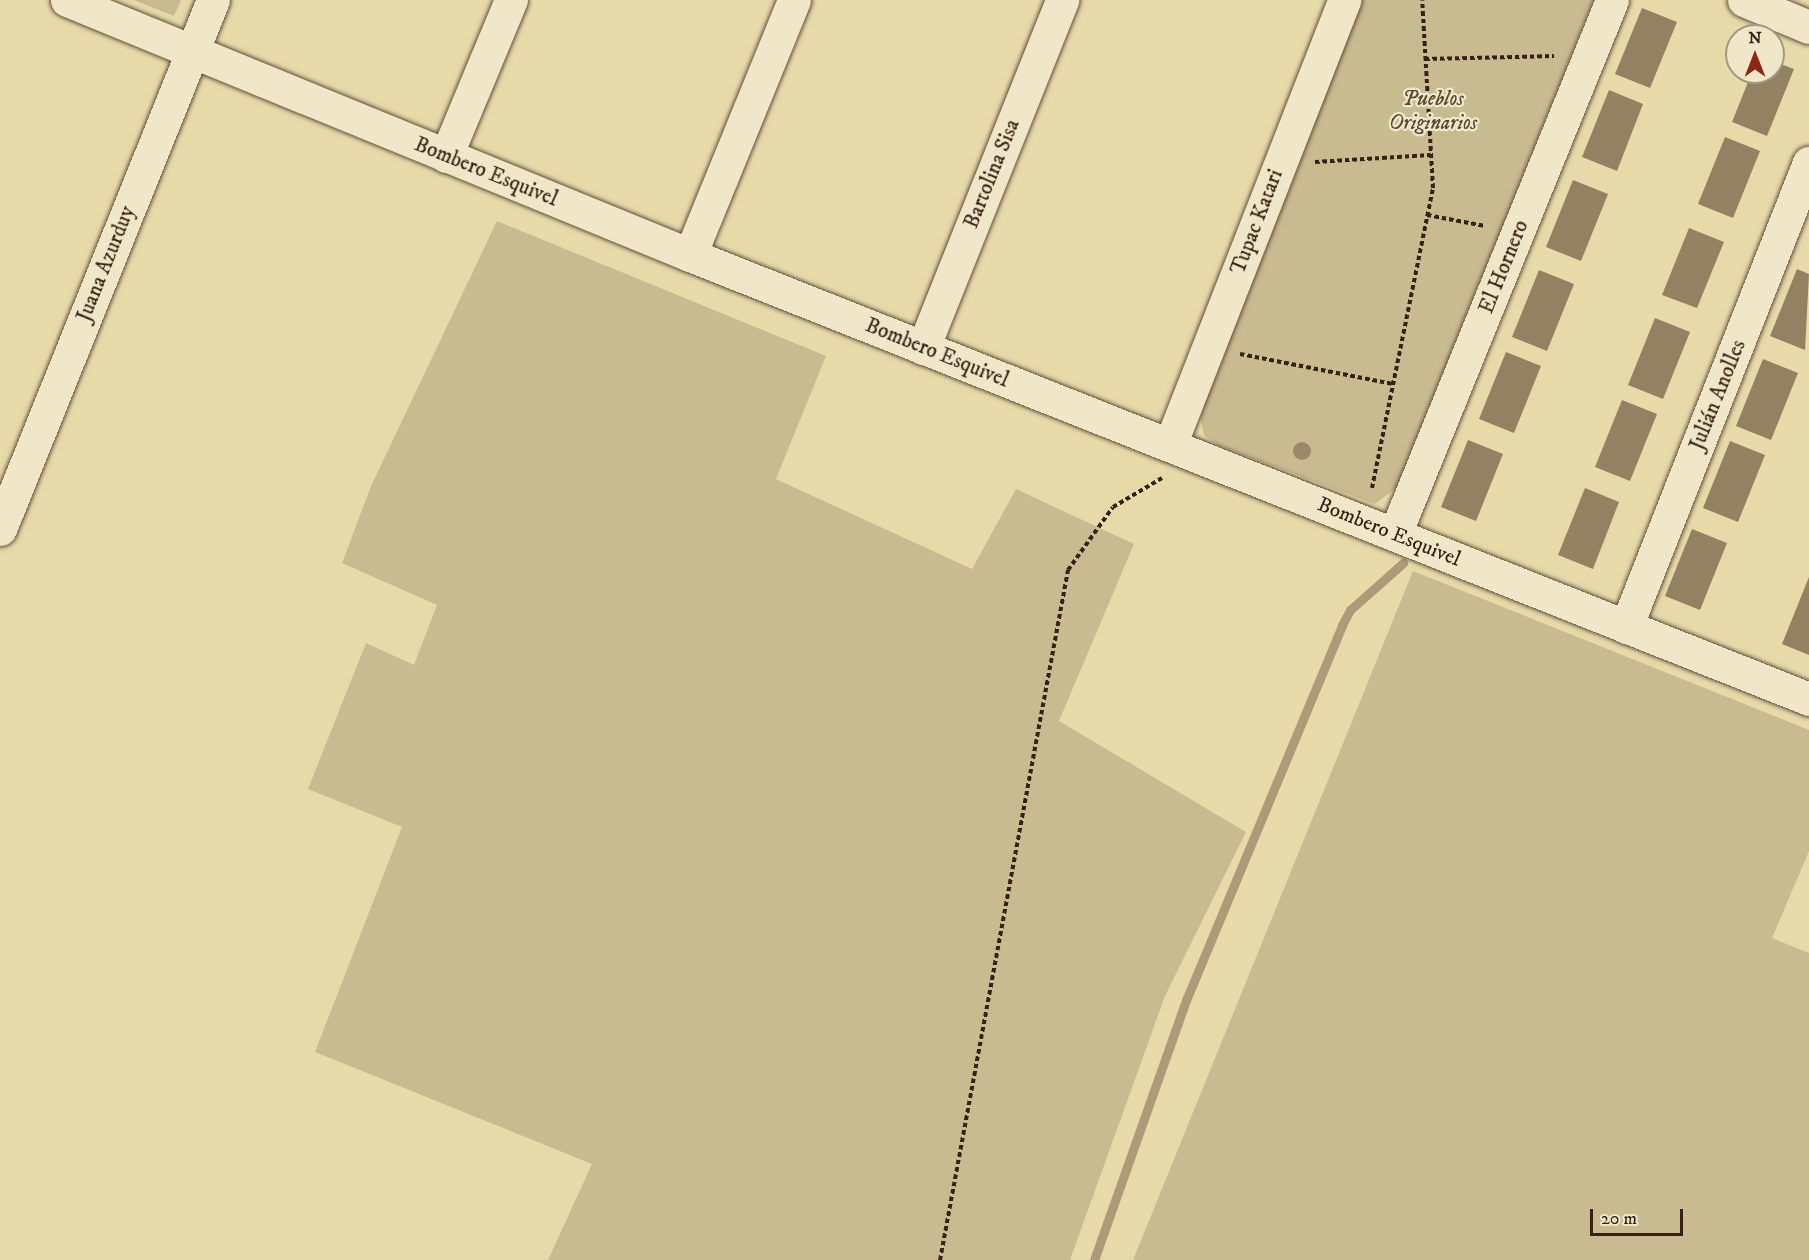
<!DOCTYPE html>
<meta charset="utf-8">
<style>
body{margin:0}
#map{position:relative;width:1809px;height:1260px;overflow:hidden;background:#e7daa9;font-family:"IM FELL DW Pica",serif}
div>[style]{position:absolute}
.green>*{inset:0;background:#c9bb90}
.stream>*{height:9px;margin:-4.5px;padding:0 4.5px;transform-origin:4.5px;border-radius:4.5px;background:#ab9b76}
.building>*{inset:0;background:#928261}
.path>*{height:4px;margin-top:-2px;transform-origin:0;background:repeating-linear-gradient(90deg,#362214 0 4.5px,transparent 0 7.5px)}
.roads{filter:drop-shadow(0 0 2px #625039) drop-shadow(0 0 2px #625039)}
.minor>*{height:33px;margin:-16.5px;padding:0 16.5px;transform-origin:16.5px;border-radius:16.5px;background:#efe7c7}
.trees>*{width:18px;height:18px;margin:-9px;border-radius:50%;background:#9a8a68}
span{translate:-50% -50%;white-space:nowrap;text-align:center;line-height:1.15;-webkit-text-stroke:4.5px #efe7c7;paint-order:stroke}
.park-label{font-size:21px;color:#5b4833;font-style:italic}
.street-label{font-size:21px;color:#362214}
.north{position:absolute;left:1725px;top:24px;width:60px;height:60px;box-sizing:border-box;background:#efe7c7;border:2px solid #a5987f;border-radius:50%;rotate:0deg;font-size:16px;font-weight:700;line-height:24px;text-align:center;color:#362214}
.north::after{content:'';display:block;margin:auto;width:21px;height:27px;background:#8f2418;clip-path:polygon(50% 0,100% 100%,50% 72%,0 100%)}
.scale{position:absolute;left:1590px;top:1209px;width:93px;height:27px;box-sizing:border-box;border:3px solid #362214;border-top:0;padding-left:8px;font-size:18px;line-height:21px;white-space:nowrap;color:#362214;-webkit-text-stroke:4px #efe7c7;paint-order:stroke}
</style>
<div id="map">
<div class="green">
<div style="clip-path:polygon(134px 0,181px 0,174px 16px)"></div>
<div style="clip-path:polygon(1361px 0,1594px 0,1397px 487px,1375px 504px,1217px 445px,1204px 435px,1200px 416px)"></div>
<div style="clip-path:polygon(497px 221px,826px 356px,776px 479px,972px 569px,1016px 489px,1134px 544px,1059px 721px,1246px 832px,1165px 996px,1070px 1260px,548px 1260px,592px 1164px,315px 1052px,402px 827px,308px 789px,366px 643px,414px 665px,437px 605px,342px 563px,371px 486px)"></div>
<div style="clip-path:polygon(1413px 571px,1809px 730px,1809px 851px,1772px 938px,1809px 953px,1809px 1260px,1133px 1260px)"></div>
</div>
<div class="stream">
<div style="left:1094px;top:1260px;width:278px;rotate:-70.5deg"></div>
<div style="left:1187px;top:998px;width:404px;rotate:-67.4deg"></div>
<div style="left:1342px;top:625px;width:17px;rotate:-62deg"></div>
<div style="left:1350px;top:610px;width:71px;rotate:-41.6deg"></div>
</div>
<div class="building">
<div style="clip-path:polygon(1642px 8px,1677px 22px,1650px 88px,1615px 74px)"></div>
<div style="clip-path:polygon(1773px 61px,1794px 69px,1767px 136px,1732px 122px,1752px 72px,1773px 72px)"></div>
<div style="clip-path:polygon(1609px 90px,1643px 104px,1617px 171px,1582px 157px)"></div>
<div style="clip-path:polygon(1725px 137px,1760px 151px,1733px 218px,1698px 204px)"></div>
<div style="clip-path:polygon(1573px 180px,1608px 194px,1581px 261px,1546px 247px)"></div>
<div style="clip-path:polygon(1689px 228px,1724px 242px,1697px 308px,1662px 295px)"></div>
<div style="clip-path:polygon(1797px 269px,1809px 274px,1805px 350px,1770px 336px)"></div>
<div style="clip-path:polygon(1539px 270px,1574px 284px,1547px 351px,1512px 337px)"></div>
<div style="clip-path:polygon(1655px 318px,1690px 332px,1663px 399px,1628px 385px)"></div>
<div style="clip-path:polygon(1506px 352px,1541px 366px,1514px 433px,1479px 419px)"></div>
<div style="clip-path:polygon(1763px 359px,1798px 373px,1771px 440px,1736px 426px)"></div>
<div style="clip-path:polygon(1622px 400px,1657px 414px,1630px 481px,1595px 467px)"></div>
<div style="clip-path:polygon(1468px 440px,1503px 454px,1476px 521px,1441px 507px)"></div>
<div style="clip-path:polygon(1730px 441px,1765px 455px,1738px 522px,1703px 508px)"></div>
<div style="clip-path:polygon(1585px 488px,1619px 502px,1593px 569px,1558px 555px)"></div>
<div style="clip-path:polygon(1692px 529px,1727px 543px,1700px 610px,1665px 596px)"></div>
<div style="clip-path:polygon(1809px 577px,1809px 655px,1782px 644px)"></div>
</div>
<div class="path">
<div style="left:1425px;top:59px;width:129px;rotate:-1.3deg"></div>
<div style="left:1315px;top:162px;width:116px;rotate:-3.5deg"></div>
<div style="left:1427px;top:215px;width:59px;rotate:10.7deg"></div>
<div style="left:1240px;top:354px;width:156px;rotate:11.1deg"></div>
<div style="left:1372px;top:488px;width:306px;rotate:-78.5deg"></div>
<div style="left:1433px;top:188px;width:188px;rotate:-93.3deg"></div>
<div style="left:940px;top:1260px;width:702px;rotate:-79.49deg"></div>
<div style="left:1068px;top:570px;width:77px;rotate:-54.5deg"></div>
<div style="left:1113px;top:507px;width:57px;rotate:-30.6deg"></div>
</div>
<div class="roads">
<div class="minor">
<div style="left:67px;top:0;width:673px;rotate:22.26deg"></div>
<div style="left:690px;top:255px;width:1204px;rotate:21.64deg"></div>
<div style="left:1744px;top:0;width:70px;rotate:22.6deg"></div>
<div style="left:446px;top:156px;width:169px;rotate:-67.4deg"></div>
<div style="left:690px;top:255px;width:275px;rotate:-67.8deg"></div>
<div style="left:923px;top:348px;width:375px;rotate:-68.2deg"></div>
<div style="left:1170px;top:445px;width:478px;rotate:-68.6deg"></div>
<div style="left:0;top:529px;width:570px;rotate:-68.07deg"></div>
<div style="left:1395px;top:534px;width:576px;rotate:-67.88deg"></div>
<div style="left:1626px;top:627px;width:499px;rotate:-68.5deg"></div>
</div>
</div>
<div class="trees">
<div style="left:1302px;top:451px"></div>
</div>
<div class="park-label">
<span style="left:1433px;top:111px">Pueblos<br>Originarios</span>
</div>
<div class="street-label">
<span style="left:486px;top:172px;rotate:22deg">Bombero Esquivel</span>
<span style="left:992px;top:174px;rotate:-68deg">Bartolina Sisa</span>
<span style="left:1257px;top:222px;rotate:-69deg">Tupac Katari</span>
<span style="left:106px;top:264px;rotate:-68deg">Juana Azurduy</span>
<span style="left:1504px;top:267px;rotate:-68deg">El Hornero</span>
<span style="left:937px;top:353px;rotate:22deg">Bombero Esquivel</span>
<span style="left:1718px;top:395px;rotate:-68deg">Julián Anolles</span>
<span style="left:1389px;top:532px;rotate:22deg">Bombero Esquivel</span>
</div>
<div class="north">N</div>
<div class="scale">20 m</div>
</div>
